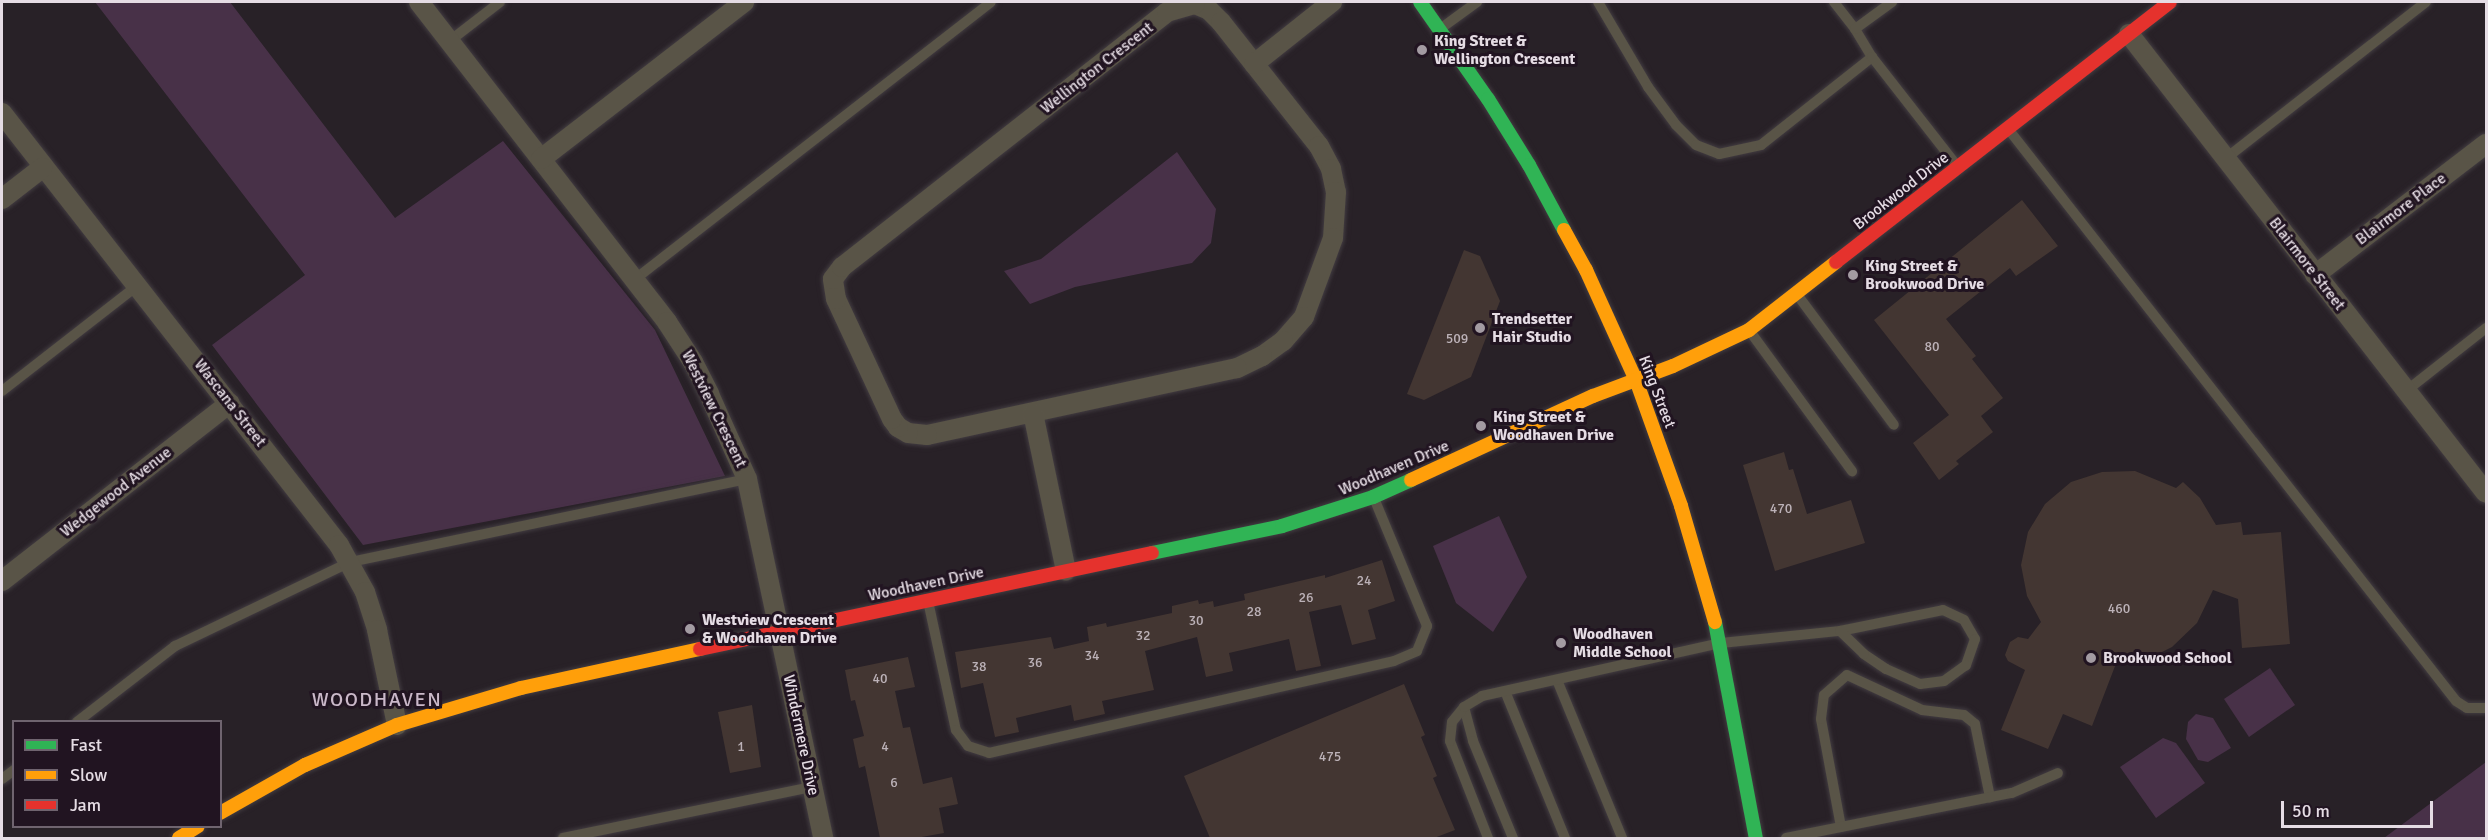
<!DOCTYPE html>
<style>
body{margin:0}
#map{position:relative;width:2488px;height:840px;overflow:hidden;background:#282127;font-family:Signika,sans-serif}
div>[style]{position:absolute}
.green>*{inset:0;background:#483148}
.building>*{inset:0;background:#433632}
.roads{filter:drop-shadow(0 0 2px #423c41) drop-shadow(0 0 2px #423c41)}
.lane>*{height:10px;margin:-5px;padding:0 5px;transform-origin:5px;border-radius:5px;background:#595447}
.street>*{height:20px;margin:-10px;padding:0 10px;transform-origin:10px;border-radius:10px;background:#595447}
.fast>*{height:14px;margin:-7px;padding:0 7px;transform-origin:7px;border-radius:7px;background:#30b455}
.slow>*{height:14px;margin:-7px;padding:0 7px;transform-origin:7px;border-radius:7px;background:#ff9f0a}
.jam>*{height:14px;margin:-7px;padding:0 7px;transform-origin:7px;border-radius:7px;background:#e5322d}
.dots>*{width:16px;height:16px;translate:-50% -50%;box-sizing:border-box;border:3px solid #211421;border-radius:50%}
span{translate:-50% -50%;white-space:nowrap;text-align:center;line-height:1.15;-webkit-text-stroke:6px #211421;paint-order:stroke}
.number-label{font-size:14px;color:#bcb2b8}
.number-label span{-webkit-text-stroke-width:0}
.poi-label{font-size:16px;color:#e5dce4;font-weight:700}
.left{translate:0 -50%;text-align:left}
.street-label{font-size:16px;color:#e5dce4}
.quarter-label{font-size:20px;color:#cab8c9;letter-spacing:1.5px}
.frame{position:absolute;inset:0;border:3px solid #e5dce4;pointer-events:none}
.legend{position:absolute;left:12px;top:720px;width:210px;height:108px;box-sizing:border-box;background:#211421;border:2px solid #6f646f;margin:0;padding:8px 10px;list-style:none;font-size:18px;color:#e5dce4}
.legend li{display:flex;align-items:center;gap:12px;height:30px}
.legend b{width:30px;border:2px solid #6f646f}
.scale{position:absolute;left:2281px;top:801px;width:152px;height:27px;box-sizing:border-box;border:3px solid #e5dce4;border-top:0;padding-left:8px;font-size:18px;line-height:21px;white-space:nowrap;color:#e5dce4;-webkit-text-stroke:4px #211421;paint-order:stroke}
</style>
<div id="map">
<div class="green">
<div style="clip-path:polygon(95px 2px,230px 2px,395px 218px,503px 141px,655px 330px,725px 476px,363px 545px,212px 345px,305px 275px)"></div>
<div style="clip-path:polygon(1177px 152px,1216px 209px,1211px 243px,1192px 263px,1075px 287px,1030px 304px,1004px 271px,1041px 259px)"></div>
<div style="clip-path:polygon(1499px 516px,1527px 577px,1493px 632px,1456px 603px,1433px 546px)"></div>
<div style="clip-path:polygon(2270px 668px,2295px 705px,2249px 737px,2224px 699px)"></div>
<div style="clip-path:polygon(2196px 714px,2213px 718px,2231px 748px,2208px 762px,2198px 760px,2186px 739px,2188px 722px)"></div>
<div style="clip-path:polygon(2163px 738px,2176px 743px,2205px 783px,2156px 818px,2120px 767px)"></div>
<div style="clip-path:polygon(2486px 762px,2486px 838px,2384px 838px)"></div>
</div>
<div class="building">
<div style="clip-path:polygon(2022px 200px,2058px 246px,2016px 276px,2010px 268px,1946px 319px,1976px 356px,1972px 359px,2003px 398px,1981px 416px,1993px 432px,1956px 461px,1959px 464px,1939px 480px,1913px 443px,1949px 415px,1874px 320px)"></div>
<div style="clip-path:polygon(1464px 250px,1480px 256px,1500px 301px,1471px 377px,1424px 400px,1407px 394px)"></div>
<div style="clip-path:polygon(1784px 452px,1789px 470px,1793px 469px,1807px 514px,1851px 500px,1865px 543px,1775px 571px,1743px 465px)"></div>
<div style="clip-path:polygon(2135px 471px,2176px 488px,2183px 482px,2200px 498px,2216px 525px,2241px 522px,2243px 535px,2281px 532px,2290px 644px,2242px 648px,2238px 599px,2213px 590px,2197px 623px,2172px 647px,2148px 659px,2117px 661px,2092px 726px,2063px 714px,2048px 749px,2001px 730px,2025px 670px,2008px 661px,2005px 655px,2010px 642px,2018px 637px,2028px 639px,2041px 622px,2027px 596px,2021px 565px,2028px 532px,2045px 504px,2071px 482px,2102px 472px)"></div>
<div style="clip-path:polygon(1382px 560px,1395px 601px,1368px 610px,1376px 639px,1352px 645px,1341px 605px,1309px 612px,1321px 666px,1296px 671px,1289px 639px,1229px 653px,1233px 671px,1206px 677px,1197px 637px,1145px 651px,1154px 690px,1102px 701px,1105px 714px,1074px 721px,1071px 705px,1016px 718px,1019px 732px,995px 737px,983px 683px,961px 688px,955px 652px,1051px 637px,1054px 649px,1089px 641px,1087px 627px,1106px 623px,1107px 627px,1172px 613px,1172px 606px,1198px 600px,1199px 604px,1213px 601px,1214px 607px,1245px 600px,1244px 594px,1325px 575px,1325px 578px)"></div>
<div style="clip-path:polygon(908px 657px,915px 687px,895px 691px,903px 728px,910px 727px,923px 784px,952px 777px,958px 804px,939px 808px,944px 833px,916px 838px,880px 838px,865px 766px,859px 768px,853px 739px,864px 736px,855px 700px,851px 701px,845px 670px)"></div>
<div style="clip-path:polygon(1404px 684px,1425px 735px,1421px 737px,1437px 776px,1433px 778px,1455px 830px,1434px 838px,1210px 838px,1184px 776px)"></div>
<div style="clip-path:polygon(752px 705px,761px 767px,730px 773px,718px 712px)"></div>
</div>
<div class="roads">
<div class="lane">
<div style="left:1598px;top:2px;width:99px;rotate:59.5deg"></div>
<div style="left:1648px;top:87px;width:47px;rotate:53.6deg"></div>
<div style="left:1676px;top:125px;width:28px;rotate:45deg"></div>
<div style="left:1696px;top:145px;width:25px;rotate:21deg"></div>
<div style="left:1719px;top:154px;width:43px;rotate:-12.1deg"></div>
<div style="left:1761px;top:145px;width:142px;rotate:-38.4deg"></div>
<div style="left:1834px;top:2px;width:34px;rotate:52deg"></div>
<div style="left:1855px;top:29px;width:33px;rotate:59deg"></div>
<div style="left:1872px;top:57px;width:140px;rotate:52deg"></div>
<div style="left:1440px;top:29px;width:46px;rotate:-36.1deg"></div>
<div style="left:1855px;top:29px;width:46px;rotate:-36.1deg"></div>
<div style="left:451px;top:40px;width:62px;rotate:-37.8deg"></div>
<div style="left:2009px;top:130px;width:725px;rotate:51.94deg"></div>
<div style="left:2456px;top:701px;width:13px;rotate:32deg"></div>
<div style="left:2467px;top:708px;width:19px"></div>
<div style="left:2225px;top:159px;width:255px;rotate:-38deg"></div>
<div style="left:634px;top:280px;width:452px;rotate:-37.9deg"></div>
<div style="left:1796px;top:293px;width:164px;rotate:53.4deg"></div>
<div style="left:1749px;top:330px;width:175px;rotate:53.9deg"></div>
<div style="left:2px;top:391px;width:172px;rotate:-37.9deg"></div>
<div style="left:2406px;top:391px;width:102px;rotate:-38.2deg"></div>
<div style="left:928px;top:601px;width:132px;rotate:77.8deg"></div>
<div style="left:956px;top:730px;width:20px;rotate:53deg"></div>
<div style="left:968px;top:746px;width:22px;rotate:18deg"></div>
<div style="left:989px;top:753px;width:415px;rotate:-12.8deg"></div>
<div style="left:1394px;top:661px;width:25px;rotate:-23deg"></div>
<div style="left:1417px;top:651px;width:27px;rotate:-68deg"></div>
<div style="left:1427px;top:626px;width:139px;rotate:-112.5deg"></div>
<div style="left:1557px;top:680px;width:171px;rotate:67.6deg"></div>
<div style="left:1505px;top:691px;width:159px;rotate:67.8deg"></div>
<div style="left:1464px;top:707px;width:35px;rotate:75deg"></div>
<div style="left:1473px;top:741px;width:105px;rotate:67.6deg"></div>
<div style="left:77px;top:722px;width:124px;rotate:-37.8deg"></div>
<div style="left:175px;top:646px;width:194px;rotate:-25.6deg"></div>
<div style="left:350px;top:562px;width:406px;rotate:-11.8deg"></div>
<div style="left:2px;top:779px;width:15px;rotate:-37deg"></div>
<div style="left:1841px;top:827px;width:110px;rotate:-100.5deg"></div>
<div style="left:1821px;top:719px;width:24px;rotate:-83deg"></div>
<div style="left:1824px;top:695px;width:30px;rotate:-41deg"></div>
<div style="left:1847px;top:675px;width:83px;rotate:25deg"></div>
<div style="left:1922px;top:710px;width:42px;rotate:6.8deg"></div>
<div style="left:1964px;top:715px;width:14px;rotate:39deg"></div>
<div style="left:1975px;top:724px;width:75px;rotate:78.4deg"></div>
<div style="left:563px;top:838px;width:253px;rotate:-11.6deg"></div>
<div style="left:1488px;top:838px;width:104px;rotate:-111.4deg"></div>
<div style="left:1450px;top:741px;width:19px;rotate:-84deg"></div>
<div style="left:1452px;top:722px;width:19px;rotate:-51deg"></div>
<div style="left:1464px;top:707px;width:21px;rotate:-31deg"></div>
<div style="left:1482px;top:696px;width:245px;rotate:-12.5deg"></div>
<div style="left:1721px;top:643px;width:120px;rotate:-5.8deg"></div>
<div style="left:1840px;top:631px;width:105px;rotate:-11.5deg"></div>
<div style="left:1943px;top:610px;width:23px;rotate:25deg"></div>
<div style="left:1964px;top:620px;width:22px;rotate:60deg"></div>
<div style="left:1975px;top:639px;width:28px;rotate:109deg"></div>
<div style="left:1966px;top:665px;width:27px;rotate:144deg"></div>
<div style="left:1944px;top:681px;width:24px;rotate:173deg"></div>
<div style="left:1920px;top:684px;width:37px;rotate:-156deg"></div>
<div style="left:1886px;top:669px;width:27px;rotate:-146deg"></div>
<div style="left:1864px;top:654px;width:33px;rotate:-136deg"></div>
<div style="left:1786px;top:838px;width:230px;rotate:-11.3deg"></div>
<div style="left:2012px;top:793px;width:50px;rotate:-23.5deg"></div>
</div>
<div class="street">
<div style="left:419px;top:2px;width:405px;rotate:52.2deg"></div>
<div style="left:667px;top:322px;width:48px;rotate:57deg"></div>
<div style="left:693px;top:362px;width:36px;rotate:63deg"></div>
<div style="left:709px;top:394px;width:93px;rotate:65.9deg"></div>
<div style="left:747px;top:479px;width:367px;rotate:78deg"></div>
<div style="left:1195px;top:4px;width:15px;rotate:23deg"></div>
<div style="left:1209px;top:10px;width:17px;rotate:45deg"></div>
<div style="left:1221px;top:22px;width:158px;rotate:51.7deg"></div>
<div style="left:1319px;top:146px;width:26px;rotate:62deg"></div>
<div style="left:1331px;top:169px;width:24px;rotate:78deg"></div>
<div style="left:1336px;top:192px;width:46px;rotate:93.7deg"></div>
<div style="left:1333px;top:238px;width:84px;rotate:110.2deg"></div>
<div style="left:1304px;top:317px;width:32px;rotate:131deg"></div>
<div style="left:1283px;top:341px;width:26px;rotate:144deg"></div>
<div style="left:1262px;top:356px;width:28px;rotate:154deg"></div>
<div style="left:1237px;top:368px;width:317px;rotate:167.8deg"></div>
<div style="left:927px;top:435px;width:19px;rotate:-174deg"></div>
<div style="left:908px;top:433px;width:12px;rotate:-149deg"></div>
<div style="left:898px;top:427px;width:10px;rotate:-127deg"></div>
<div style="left:892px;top:419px;width:132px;rotate:-115deg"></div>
<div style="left:836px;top:299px;width:20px;rotate:-99deg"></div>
<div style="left:833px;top:279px;width:15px;rotate:-53deg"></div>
<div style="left:842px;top:267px;width:413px;rotate:-38.1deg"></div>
<div style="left:1167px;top:12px;width:29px;rotate:-16deg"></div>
<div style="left:2129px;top:34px;width:581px;rotate:52.13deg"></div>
<div style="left:1254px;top:64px;width:100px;rotate:-38.5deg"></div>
<div style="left:2px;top:113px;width:548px;rotate:52.04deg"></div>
<div style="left:339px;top:545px;width:54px;rotate:61deg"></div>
<div style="left:365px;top:592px;width:40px;rotate:72deg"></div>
<div style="left:377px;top:630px;width:97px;rotate:78.1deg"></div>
<div style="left:541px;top:159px;width:257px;rotate:-37.7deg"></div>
<div style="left:2px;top:199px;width:51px;rotate:-37.8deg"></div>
<div style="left:2315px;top:275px;width:215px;rotate:-37.5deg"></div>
<div style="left:1033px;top:413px;width:161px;rotate:78.2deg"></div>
<div style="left:2px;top:581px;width:289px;rotate:-38deg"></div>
</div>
<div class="fast">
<div style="left:1420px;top:2px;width:118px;rotate:55deg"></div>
<div style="left:1488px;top:99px;width:78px;rotate:58.2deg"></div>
<div style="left:1529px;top:165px;width:74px;rotate:61.7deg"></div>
<div style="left:1152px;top:553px;width:133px;rotate:-11.7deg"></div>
<div style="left:1282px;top:526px;width:96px;rotate:-17.7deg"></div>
<div style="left:1373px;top:497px;width:42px;rotate:-24.1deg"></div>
<div style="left:1715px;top:622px;width:220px;rotate:79.3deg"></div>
</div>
<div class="slow">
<div style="left:1564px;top:230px;width:46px;rotate:61.2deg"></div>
<div style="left:1586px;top:270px;width:121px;rotate:65.6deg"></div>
<div style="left:1636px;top:380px;width:134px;rotate:70.3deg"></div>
<div style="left:1681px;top:506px;width:121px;rotate:73.7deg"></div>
<div style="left:1411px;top:480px;width:200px;rotate:-24.8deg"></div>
<div style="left:1593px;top:396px;width:85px;rotate:-20.6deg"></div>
<div style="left:1673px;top:366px;width:84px;rotate:-25.3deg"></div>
<div style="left:1749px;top:330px;width:110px;rotate:-38deg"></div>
<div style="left:220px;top:813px;width:98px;rotate:-29.5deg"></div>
<div style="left:305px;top:765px;width:100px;rotate:-23.5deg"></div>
<div style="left:397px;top:725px;width:129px;rotate:-16.6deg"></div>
<div style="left:521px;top:688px;width:183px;rotate:-12.3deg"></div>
<div style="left:179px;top:838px;width:22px;rotate:-32deg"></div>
</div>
<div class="jam">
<div style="left:1836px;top:262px;width:423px;rotate:-37.9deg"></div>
<div style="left:700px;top:649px;width:462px;rotate:-12deg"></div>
</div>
</div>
<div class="dots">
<div style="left:1422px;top:50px;background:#a39ba2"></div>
<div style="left:1853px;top:275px;background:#a39ba2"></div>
<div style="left:1480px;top:328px;background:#a39ba2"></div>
<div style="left:1481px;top:426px;background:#a39ba2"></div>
<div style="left:690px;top:629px;background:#a39ba2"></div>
<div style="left:1561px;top:643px;background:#a39ba2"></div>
<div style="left:2091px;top:658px;background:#a39ba2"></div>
</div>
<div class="number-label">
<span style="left:1457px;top:339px">509</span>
<span style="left:1932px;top:347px">80</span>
<span style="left:1781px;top:509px">470</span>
<span style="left:1364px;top:581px">24</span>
<span style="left:1306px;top:598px">26</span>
<span style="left:2119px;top:609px">460</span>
<span style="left:1254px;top:612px">28</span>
<span style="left:1196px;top:621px">30</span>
<span style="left:1143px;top:636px">32</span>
<span style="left:1092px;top:656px">34</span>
<span style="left:1035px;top:663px">36</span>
<span style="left:979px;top:667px">38</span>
<span style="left:880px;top:679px">40</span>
<span style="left:741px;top:747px">1</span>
<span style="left:885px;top:747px">4</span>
<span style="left:1330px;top:757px">475</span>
<span style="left:894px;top:783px">6</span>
</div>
<div class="poi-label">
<span class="left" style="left:1434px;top:50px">King Street &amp;<br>Wellington Crescent</span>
<span class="left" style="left:1865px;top:275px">King Street &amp;<br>Brookwood Drive</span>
<span class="left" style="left:1492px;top:328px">Trendsetter<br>Hair Studio</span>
<span class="left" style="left:1493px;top:426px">King Street &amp;<br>Woodhaven Drive</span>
<span class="left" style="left:702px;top:629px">Westview Crescent<br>&amp; Woodhaven Drive</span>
<span class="left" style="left:1573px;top:643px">Woodhaven<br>Middle School</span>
<span class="left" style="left:2103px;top:658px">Brookwood School</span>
</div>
<div class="street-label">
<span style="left:1097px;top:68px;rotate:-38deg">Wellington Crescent</span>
<span style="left:1901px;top:191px;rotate:-38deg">Brookwood Drive</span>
<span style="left:2401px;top:209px;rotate:-37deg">Blairmore Place</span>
<span style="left:2307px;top:264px;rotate:52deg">Blairmore Street</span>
<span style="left:1657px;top:392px;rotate:69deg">King Street</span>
<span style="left:230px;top:403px;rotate:52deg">Wascana Street</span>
<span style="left:714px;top:409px;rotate:64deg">Westview Crescent</span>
<span style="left:1394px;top:468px;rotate:-23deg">Woodhaven Drive</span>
<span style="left:116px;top:492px;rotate:-38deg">Wedgewood Avenue</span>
<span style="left:926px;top:584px;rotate:-12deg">Woodhaven Drive</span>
<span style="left:801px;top:735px;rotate:78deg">Windermere Drive</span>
</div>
<div class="quarter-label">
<span style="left:377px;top:699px">WOODHAVEN</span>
</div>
<div class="frame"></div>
<ul class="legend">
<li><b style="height:8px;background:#30b455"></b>Fast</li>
<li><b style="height:8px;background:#ff9f0a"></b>Slow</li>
<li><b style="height:8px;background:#e5322d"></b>Jam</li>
</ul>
<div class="scale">50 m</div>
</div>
